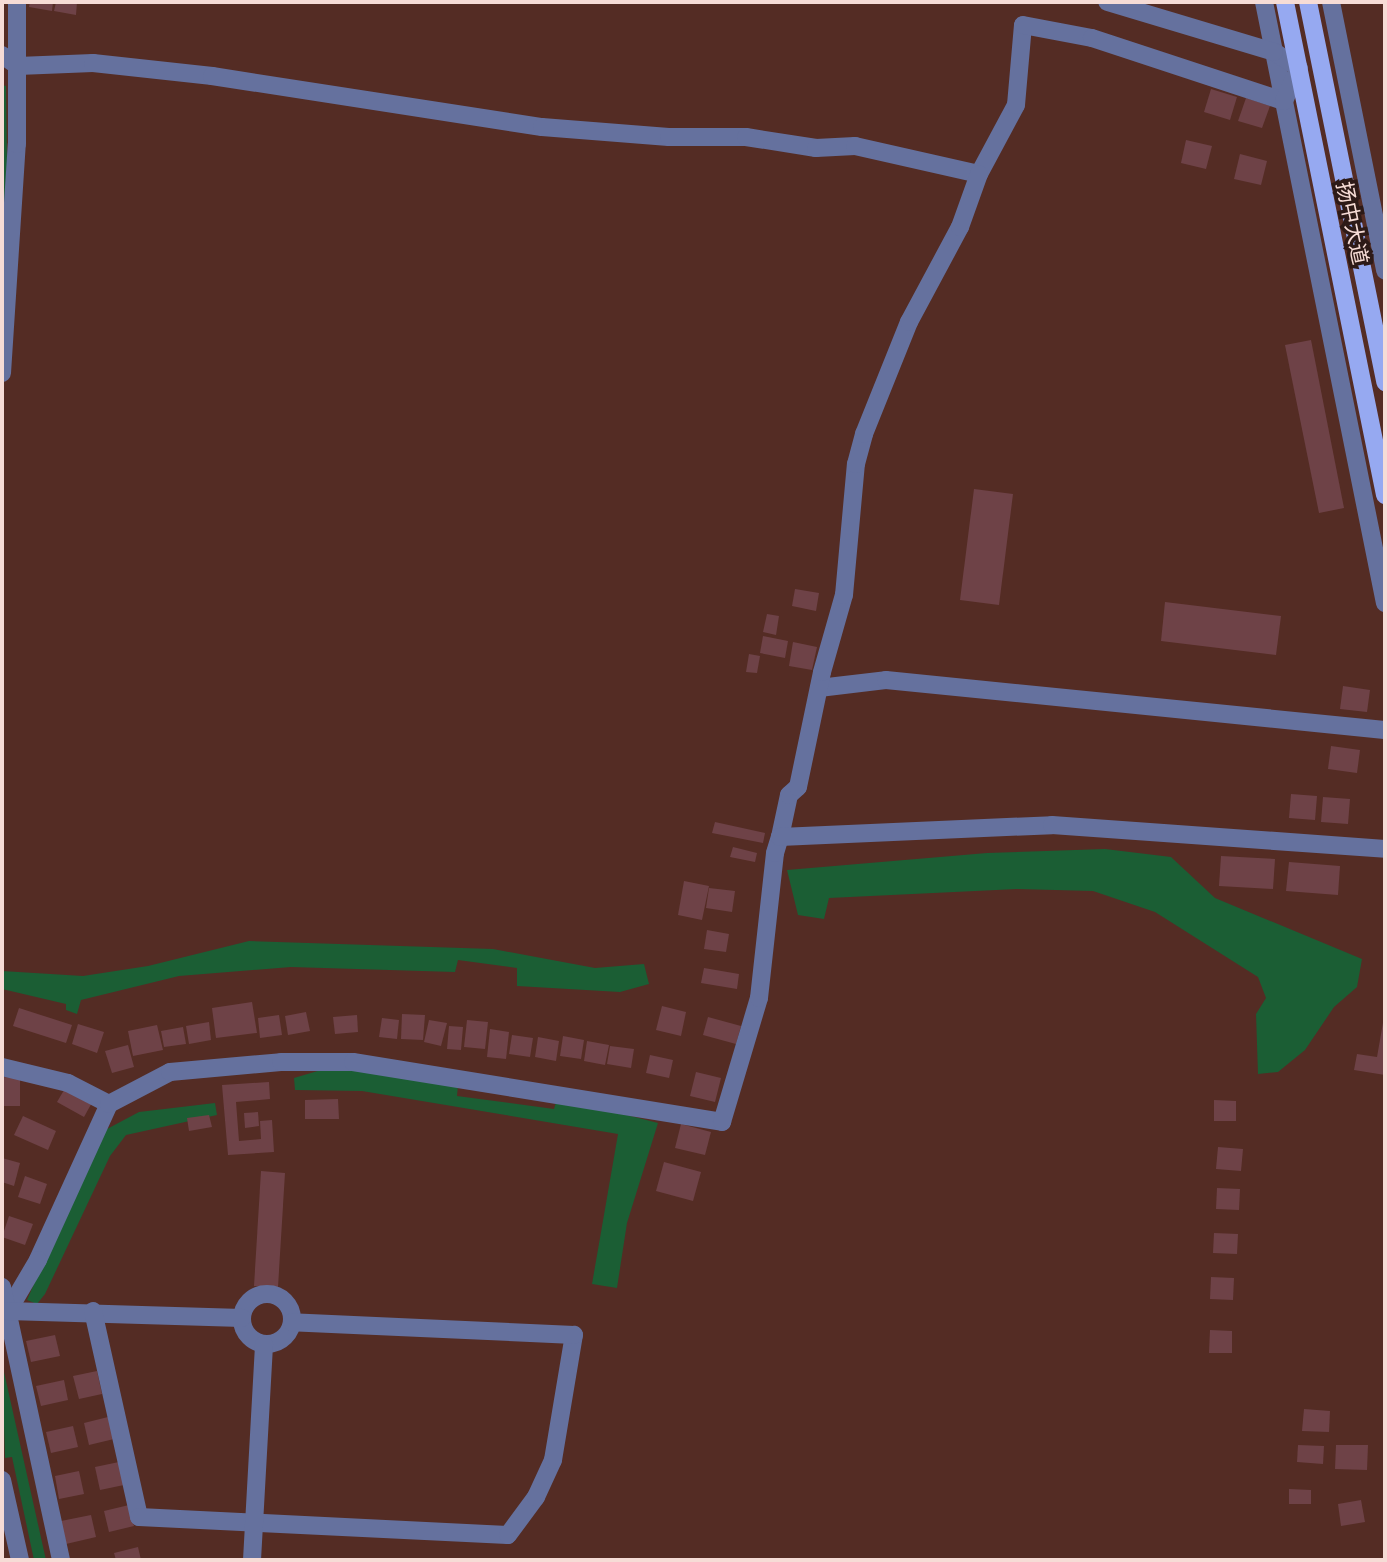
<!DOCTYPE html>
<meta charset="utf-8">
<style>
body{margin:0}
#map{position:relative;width:1387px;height:1562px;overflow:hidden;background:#542c24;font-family:"Golos Text","Noto Sans SC",sans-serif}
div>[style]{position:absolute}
.water>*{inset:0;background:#1b5e34}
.building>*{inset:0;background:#6e4247}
.minor>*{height:18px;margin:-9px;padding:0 9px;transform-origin:9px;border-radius:9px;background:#65719e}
.minor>.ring{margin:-9px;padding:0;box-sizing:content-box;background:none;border:18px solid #65719e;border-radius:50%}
.major>*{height:18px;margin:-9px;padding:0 9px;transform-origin:9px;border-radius:9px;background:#96a9f1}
span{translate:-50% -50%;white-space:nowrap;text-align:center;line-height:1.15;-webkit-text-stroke:7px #2d1a17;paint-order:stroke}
.street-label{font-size:21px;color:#f6dcd6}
.frame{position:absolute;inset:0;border:4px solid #f6dcd6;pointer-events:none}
</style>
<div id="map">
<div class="water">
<div style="clip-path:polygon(2px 85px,6px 86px,7px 165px,2px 256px)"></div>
<div style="clip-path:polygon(1105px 849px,1171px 857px,1215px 898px,1362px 959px,1357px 987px,1334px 1007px,1305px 1050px,1278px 1072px,1258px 1074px,1256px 1014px,1266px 998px,1258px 977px,1155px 912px,1093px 891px,1017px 889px,829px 898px,824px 919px,798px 915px,787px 870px,987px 853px)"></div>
<div style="clip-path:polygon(249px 941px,493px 949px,595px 968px,644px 964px,649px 984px,620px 992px,517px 986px,517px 968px,458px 960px,455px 972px,291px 967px,179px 976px,81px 1000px,77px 1014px,66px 1010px,66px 1004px,2px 989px,2px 971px,83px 976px,148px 966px)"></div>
<div style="clip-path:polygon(321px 1070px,361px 1070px,458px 1085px,457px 1096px,554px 1109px,556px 1102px,592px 1106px,658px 1123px,627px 1223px,617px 1288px,592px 1284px,618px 1134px,362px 1091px,295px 1090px,294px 1078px)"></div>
<div style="clip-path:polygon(215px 1103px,217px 1115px,126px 1135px,110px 1156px,45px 1294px,37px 1304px,27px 1300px,82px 1174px,107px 1129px,139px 1112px)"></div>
<div style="clip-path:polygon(2px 1363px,46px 1560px,34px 1560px,12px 1457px,5px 1458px)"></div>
</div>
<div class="building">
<div style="clip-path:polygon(30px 2px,53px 2px,52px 11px,29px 7px)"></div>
<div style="clip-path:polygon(56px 2px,77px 2px,76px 15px,54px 11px)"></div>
<div style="clip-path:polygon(1211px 89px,1237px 97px,1230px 120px,1204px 112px)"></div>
<div style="clip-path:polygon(1246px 98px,1270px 106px,1262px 128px,1238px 121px)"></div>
<div style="clip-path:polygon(1186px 140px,1212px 146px,1206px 169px,1181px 163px)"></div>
<div style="clip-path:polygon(1240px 154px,1267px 161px,1261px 185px,1234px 179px)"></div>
<div style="clip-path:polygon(1311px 340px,1344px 508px,1319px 513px,1285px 345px)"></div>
<div style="clip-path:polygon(974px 489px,1013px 494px,999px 605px,960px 600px)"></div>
<div style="clip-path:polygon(795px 589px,819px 593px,816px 611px,792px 606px)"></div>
<div style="clip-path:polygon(1165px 602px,1281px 616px,1276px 655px,1161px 641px)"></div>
<div style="clip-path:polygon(767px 614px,779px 616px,776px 635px,763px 632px)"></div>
<div style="clip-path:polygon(763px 636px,788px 641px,785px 658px,760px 653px)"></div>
<div style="clip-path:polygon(793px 642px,817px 647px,812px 670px,789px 666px)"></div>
<div style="clip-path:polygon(749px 654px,760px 656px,757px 673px,746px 672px)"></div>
<div style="clip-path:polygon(1343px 686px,1370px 690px,1367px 712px,1340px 709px)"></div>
<div style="clip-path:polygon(1331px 746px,1360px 750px,1357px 773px,1328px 769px)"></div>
<div style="clip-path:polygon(1291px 794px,1317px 796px,1315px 820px,1289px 818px)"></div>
<div style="clip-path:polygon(1323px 797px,1350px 799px,1348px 824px,1321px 822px)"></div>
<div style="clip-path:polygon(715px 822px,765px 833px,763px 843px,712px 833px)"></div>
<div style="clip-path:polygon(733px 847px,757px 853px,755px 862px,730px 857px)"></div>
<div style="clip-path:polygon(1221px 856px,1275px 859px,1273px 889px,1219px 886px)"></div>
<div style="clip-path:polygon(1289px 862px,1340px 866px,1338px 895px,1286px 891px)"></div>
<div style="clip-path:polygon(684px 881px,709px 886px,702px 920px,678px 915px)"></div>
<div style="clip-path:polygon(709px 888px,735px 891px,732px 912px,706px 908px)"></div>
<div style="clip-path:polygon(707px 930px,729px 934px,726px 952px,704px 949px)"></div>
<div style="clip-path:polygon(704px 968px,739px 974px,737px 989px,701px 983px)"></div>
<div style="clip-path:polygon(252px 1002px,257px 1033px,216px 1038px,212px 1008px)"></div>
<div style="clip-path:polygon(662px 1006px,686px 1012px,681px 1036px,656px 1030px)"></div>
<div style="clip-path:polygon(19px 1008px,72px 1025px,66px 1043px,13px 1026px)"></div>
<div style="clip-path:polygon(306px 1012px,310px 1031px,288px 1035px,285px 1016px)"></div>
<div style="clip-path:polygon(402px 1014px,425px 1015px,423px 1040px,401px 1039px)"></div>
<div style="clip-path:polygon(279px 1015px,282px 1035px,260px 1038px,258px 1018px)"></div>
<div style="clip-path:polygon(357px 1015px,358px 1032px,335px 1034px,333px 1017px)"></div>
<div style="clip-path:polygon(708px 1017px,741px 1026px,736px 1044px,703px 1035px)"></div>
<div style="clip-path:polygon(1384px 1017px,1385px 1075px,1354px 1070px,1357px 1054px,1377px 1057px)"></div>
<div style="clip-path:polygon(382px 1018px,399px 1020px,397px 1039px,379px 1037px)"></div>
<div style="clip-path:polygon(429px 1020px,447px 1023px,441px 1046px,424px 1042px)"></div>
<div style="clip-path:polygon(467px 1020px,488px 1022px,485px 1049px,464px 1047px)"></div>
<div style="clip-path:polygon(209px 1022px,211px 1040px,189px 1044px,186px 1026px)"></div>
<div style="clip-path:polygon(78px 1024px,104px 1032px,97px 1053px,72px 1044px)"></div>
<div style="clip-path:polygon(157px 1025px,163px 1050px,133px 1056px,128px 1031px)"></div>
<div style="clip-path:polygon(449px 1026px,463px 1027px,461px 1050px,447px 1049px)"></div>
<div style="clip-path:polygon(183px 1027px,186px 1044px,164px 1047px,161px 1031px)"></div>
<div style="clip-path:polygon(490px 1029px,509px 1032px,506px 1059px,487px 1057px)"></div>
<div style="clip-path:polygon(512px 1035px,533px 1038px,530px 1057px,509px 1054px)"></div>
<div style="clip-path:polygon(563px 1036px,584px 1040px,581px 1059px,560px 1056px)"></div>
<div style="clip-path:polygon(538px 1037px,559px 1041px,556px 1061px,535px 1057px)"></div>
<div style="clip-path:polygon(587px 1041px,609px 1045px,605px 1065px,584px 1061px)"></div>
<div style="clip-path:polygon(128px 1045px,134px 1067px,112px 1073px,105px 1051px)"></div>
<div style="clip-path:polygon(610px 1046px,634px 1049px,631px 1068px,607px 1064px)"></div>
<div style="clip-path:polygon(650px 1055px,673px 1060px,669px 1078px,646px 1073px)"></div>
<div style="clip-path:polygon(696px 1072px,721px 1078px,715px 1102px,690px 1096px)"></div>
<div style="clip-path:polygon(2px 1077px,20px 1078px,20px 1106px,2px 1106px)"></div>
<div style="clip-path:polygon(269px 1082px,270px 1099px,236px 1102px,239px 1141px,261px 1139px,260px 1121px,272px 1120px,274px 1152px,228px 1155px,222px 1085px)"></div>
<div style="clip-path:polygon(67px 1085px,94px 1099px,84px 1117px,57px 1102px)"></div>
<div style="clip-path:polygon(338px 1099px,339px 1119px,305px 1119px,305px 1100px)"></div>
<div style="clip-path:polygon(1214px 1100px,1236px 1101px,1236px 1121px,1214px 1121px)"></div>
<div style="clip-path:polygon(258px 1112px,259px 1126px,245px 1128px,244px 1113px)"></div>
<div style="clip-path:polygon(209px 1115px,212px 1127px,189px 1131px,187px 1118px)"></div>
<div style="clip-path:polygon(23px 1116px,56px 1131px,48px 1150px,14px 1135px)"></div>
<div style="clip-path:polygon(681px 1124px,711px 1132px,705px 1155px,675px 1148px)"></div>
<div style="clip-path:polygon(1218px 1147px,1243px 1149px,1241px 1171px,1216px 1169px)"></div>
<div style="clip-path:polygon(2px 1158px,20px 1163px,14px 1186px,2px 1182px)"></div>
<div style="clip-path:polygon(664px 1162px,701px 1172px,693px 1201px,656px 1191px)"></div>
<div style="clip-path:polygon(261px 1171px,285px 1173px,278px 1287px,254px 1286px)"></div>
<div style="clip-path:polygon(25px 1176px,47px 1184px,40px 1204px,18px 1197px)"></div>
<div style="clip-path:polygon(1217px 1188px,1240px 1189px,1239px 1210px,1216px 1209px)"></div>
<div style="clip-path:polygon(9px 1216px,33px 1224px,25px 1245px,2px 1237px)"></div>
<div style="clip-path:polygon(1214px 1233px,1238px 1234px,1237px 1254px,1213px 1253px)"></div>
<div style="clip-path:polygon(1211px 1277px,1234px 1278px,1233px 1300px,1210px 1299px)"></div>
<div style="clip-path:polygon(1210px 1330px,1232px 1331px,1232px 1353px,1209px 1353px)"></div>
<div style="clip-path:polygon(55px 1335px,60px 1356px,31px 1362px,26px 1341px)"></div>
<div style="clip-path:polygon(97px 1371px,102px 1394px,79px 1399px,73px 1376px)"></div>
<div style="clip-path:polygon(64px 1380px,68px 1400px,41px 1406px,36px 1386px)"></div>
<div style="clip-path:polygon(1304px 1409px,1330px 1411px,1329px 1432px,1302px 1431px)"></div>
<div style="clip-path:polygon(108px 1417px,114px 1439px,89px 1445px,84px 1423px)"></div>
<div style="clip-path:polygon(73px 1426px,78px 1447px,51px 1453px,46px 1432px)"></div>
<div style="clip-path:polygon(1298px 1445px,1324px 1446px,1323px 1464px,1297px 1462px)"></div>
<div style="clip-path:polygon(1336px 1445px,1368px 1445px,1367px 1470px,1335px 1469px)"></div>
<div style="clip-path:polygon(119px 1462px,124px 1485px,100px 1490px,95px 1467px)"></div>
<div style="clip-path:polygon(79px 1471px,84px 1494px,59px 1499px,55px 1476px)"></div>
<div style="clip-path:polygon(1289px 1489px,1311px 1490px,1311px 1504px,1289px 1504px)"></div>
<div style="clip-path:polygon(1361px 1500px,1365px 1522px,1341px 1526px,1338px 1504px)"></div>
<div style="clip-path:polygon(129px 1505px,134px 1526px,109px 1532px,104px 1511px)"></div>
<div style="clip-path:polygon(91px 1515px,96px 1537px,66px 1544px,61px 1521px)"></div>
<div style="clip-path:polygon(138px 1547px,141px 1560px,116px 1560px,114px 1553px)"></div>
</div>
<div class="minor">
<div style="left:1264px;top:2px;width:613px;rotate:78.62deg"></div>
<div style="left:1331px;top:2px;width:274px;rotate:78.6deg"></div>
<div style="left:2px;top:55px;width:19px;rotate:35deg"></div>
<div style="left:18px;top:66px;width:75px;rotate:-2.3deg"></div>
<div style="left:93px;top:63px;width:120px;rotate:6.2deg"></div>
<div style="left:212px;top:76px;width:334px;rotate:8.8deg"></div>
<div style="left:542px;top:127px;width:127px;rotate:4.5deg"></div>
<div style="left:669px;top:137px;width:77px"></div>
<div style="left:746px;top:137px;width:71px;rotate:8.9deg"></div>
<div style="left:816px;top:148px;width:39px;rotate:-3deg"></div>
<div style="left:855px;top:146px;width:127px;rotate:12.7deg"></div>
<div style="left:979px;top:174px;width:78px;rotate:-61.8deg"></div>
<div style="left:1016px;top:105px;width:80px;rotate:-85deg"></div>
<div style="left:1023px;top:25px;width:70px;rotate:10.7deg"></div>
<div style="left:1092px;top:38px;width:202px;rotate:18.2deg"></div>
<div style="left:1284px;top:101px;width:36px;rotate:-66deg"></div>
<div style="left:1299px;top:68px;width:30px;rotate:-147deg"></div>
<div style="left:1274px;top:52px;width:174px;rotate:-163.3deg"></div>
<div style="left:2px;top:373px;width:229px;rotate:-86.3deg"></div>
<div style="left:17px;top:144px;width:142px;rotate:-90deg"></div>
<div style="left:819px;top:688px;width:67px;rotate:-6.8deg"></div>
<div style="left:886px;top:680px;width:501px;rotate:5.72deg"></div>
<div style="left:780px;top:837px;width:43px;rotate:-77.9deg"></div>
<div style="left:789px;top:795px;width:12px;rotate:-42deg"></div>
<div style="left:798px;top:787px;width:117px;rotate:-78.2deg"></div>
<div style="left:822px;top:672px;width:80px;rotate:-74.1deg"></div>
<div style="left:844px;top:595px;width:132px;rotate:-84.8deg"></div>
<div style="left:856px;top:464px;width:31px;rotate:-75deg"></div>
<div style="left:864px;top:434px;width:121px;rotate:-68.1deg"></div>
<div style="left:909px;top:322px;width:108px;rotate:-61.8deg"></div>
<div style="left:960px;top:227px;width:56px;rotate:-70.3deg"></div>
<div style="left:2px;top:1067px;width:68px;rotate:13.6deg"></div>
<div style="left:68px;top:1083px;width:46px;rotate:27.1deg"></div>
<div style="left:109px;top:1104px;width:171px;rotate:114.5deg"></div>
<div style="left:38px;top:1260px;width:59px;rotate:120.5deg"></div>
<div style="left:109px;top:1104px;width:69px;rotate:-27.7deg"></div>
<div style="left:170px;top:1072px;width:111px;rotate:-5.1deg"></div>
<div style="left:281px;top:1062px;width:72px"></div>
<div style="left:353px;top:1062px;width:374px;rotate:9.2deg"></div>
<div style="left:722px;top:1122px;width:129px;rotate:-73.4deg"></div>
<div style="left:759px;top:998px;width:146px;rotate:-83.7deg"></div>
<div style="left:775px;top:853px;width:17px;rotate:-73deg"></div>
<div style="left:780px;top:837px;width:272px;rotate:-2.5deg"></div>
<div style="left:1052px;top:825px;width:334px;rotate:4.1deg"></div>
<div style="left:2px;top:1287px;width:279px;rotate:77.8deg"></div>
<div class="ring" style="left:242px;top:1294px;width:32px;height:32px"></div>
<div style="left:8px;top:1311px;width:234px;rotate:1.7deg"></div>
<div style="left:93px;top:1311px;width:211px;rotate:77.4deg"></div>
<div style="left:139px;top:1517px;width:369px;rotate:2.8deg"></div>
<div style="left:508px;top:1535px;width:47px;rotate:-53.6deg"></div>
<div style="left:536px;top:1497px;width:41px;rotate:-65.3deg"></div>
<div style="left:553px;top:1460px;width:127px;rotate:-80.5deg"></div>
<div style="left:574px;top:1335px;width:282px;rotate:-177.4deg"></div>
<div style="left:2px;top:1480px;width:82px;rotate:77.3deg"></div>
<div style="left:252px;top:1560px;width:216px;rotate:-86.8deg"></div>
</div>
<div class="major">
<div style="left:1285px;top:2px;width:503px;rotate:78.53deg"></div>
<div style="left:1308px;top:2px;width:388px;rotate:78.5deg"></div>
</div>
<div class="street-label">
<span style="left:1353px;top:223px;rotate:78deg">扬中大道</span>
</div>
<div class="frame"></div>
</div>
